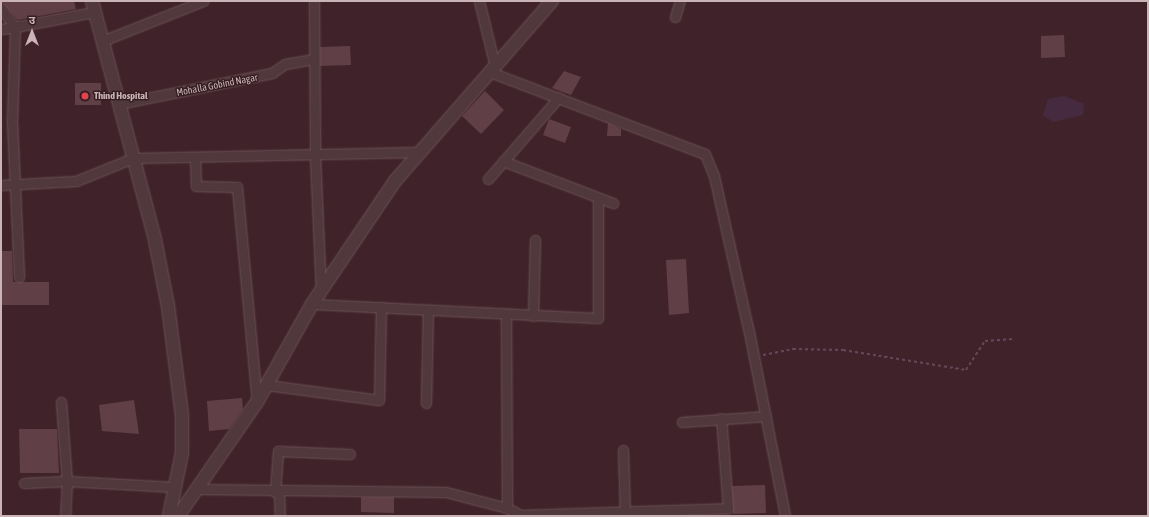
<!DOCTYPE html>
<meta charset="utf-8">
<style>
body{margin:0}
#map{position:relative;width:1149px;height:517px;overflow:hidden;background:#40232a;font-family:"Asap Condensed","Noto Sans Devanagari",sans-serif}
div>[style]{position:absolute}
.green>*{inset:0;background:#462b40}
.building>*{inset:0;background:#613f46}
.path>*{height:2px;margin-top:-1px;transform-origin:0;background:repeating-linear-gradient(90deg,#624859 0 3px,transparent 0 6px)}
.roads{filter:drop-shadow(0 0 1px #6b5357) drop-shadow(0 0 1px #6b5357)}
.minor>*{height:9px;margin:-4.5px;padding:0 4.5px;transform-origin:4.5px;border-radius:4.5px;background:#50383d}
.tertiary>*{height:12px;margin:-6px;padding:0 6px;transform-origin:6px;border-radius:6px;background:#50383d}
.dots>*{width:11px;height:11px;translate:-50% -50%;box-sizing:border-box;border:2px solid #351d21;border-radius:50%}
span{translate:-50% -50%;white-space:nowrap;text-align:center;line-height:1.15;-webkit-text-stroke:3px #351d21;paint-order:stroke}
.street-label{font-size:10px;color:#cbb4b8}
.poi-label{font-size:10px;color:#cbb4b8;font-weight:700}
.left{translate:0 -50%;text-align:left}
.frame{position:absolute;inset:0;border:2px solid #cbb4b8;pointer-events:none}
.north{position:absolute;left:12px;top:12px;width:40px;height:40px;-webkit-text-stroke:3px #351d21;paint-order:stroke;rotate:0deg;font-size:11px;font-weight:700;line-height:16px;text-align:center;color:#cbb4b8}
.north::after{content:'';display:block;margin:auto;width:14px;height:18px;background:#cbb4b8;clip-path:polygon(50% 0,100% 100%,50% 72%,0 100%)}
</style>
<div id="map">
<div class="green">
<div style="clip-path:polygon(1064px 96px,1084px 104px,1083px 115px,1053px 122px,1043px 115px,1048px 99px)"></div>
</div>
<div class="building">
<div style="clip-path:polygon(1px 1px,74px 1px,76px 9px,18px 20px)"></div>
<div style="clip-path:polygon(1064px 35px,1065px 57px,1041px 58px,1041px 36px)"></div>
<div style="clip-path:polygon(350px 46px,351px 65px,320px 66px,320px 47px)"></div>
<div style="clip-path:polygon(564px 71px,581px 77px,571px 95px,552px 88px)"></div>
<div style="clip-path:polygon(75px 83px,101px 83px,101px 105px,75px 105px)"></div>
<div style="clip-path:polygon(485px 91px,504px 110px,481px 134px,462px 116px)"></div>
<div style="clip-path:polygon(549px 119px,571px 127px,565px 143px,543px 135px)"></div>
<div style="clip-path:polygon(608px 123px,621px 129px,621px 136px,607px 136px)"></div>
<div style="clip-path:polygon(1px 251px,12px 251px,13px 282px,49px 282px,49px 305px,1px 305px)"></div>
<div style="clip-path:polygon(686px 259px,689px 313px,669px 315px,666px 260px)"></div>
<div style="clip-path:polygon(242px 398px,243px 409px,229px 429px,209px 431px,207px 401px)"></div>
<div style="clip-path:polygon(134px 400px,139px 434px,102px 431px,99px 405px)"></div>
<div style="clip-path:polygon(19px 429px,57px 429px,59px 473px,20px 473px)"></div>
<div style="clip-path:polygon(765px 485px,766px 513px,733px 514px,732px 486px)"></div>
<div style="clip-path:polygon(361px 497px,394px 497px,394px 513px,361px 512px)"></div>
</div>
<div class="path">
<div style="left:763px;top:355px;width:31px;rotate:-11deg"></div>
<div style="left:793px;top:349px;width:50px;rotate:1.1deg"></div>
<div style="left:843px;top:350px;width:125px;rotate:9.2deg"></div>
<div style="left:966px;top:370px;width:35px;rotate:-57deg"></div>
<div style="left:985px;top:341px;width:28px;rotate:-4deg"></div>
</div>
<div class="roads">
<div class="minor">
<div style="left:314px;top:1px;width:155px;rotate:89.6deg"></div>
<div style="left:315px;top:156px;width:136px;rotate:87.5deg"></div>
<div style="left:479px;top:1px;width:67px;rotate:76.2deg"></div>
<div style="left:1px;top:8px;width:24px;rotate:54deg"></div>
<div style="left:15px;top:27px;width:80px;rotate:-10.8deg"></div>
<div style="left:675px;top:17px;width:17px;rotate:-73deg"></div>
<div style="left:1px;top:29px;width:14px;rotate:-8deg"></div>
<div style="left:15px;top:27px;width:94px;rotate:91.8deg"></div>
<div style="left:12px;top:121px;width:156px;rotate:87.4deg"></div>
<div style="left:102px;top:41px;width:109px;rotate:-21.6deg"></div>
<div style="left:490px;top:72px;width:230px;rotate:20.9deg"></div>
<div style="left:705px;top:154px;width:24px;rotate:68deg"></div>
<div style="left:714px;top:176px;width:160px;rotate:77.4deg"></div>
<div style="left:749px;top:332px;width:187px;rotate:78.9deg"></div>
<div style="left:118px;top:104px;width:157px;rotate:-11.4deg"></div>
<div style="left:272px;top:73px;width:16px;rotate:-35deg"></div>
<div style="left:285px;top:64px;width:28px;rotate:-10deg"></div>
<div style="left:195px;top:158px;width:28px;rotate:88deg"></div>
<div style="left:196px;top:186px;width:41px;rotate:1.4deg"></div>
<div style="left:237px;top:187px;width:216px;rotate:84.7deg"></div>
<div style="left:503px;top:161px;width:118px;rotate:20.9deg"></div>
<div style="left:488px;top:179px;width:108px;rotate:-49.1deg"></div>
<div style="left:1px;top:185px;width:75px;rotate:-3.1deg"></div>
<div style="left:76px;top:181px;width:61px;rotate:-22deg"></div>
<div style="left:133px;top:158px;width:285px;rotate:-1.2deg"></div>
<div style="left:312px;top:304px;width:286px;rotate:2.8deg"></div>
<div style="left:598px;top:318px;width:120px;rotate:-90deg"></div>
<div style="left:506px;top:315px;width:193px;rotate:89.7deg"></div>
<div style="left:533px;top:316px;width:76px;rotate:-88.5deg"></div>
<div style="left:267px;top:385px;width:113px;rotate:7.6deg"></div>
<div style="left:379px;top:400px;width:93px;rotate:-88.8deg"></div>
<div style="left:61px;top:402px;width:79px;rotate:85.7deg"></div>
<div style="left:67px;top:481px;width:35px;rotate:93deg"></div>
<div style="left:426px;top:403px;width:93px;rotate:-88.8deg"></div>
<div style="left:682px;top:422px;width:84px;rotate:-4.1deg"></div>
<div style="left:623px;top:450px;width:63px;rotate:88.2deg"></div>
<div style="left:24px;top:483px;width:43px;rotate:-2.7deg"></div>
<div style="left:67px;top:481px;width:108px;rotate:3.2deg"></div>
<div style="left:197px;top:489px;width:249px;rotate:0.7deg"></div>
<div style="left:446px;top:492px;width:63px;rotate:14.7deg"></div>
<div style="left:507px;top:508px;width:16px;rotate:27deg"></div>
<div style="left:521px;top:515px;width:207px;rotate:-1.9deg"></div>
<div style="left:728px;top:508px;width:90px;rotate:-94.4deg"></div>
<div style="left:275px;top:492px;width:41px;rotate:-85.8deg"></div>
<div style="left:278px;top:451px;width:72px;rotate:2.4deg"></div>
<div style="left:279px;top:492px;width:24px;rotate:88deg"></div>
</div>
<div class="tertiary">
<div style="left:92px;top:1px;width:247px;rotate:75.2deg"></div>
<div style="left:155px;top:240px;width:67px;rotate:78.9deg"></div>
<div style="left:168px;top:306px;width:110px;rotate:82.7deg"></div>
<div style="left:182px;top:415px;width:38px;rotate:90deg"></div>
<div style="left:182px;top:453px;width:64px;rotate:101.7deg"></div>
<div style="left:178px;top:516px;width:139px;rotate:-55.3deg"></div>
<div style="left:257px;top:402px;width:112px;rotate:-60.7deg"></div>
<div style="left:312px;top:304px;width:148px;rotate:-56deg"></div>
<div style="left:395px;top:181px;width:239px;rotate:-48.9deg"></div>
</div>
</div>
<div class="dots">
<div style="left:85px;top:96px;background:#e0444e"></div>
</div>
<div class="street-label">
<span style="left:217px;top:85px;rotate:-11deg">Mohalla Gobind Nagar</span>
</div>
<div class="poi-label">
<span class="left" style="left:94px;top:96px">Thind Hospital</span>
</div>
<div class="frame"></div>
<div class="north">उ</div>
</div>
